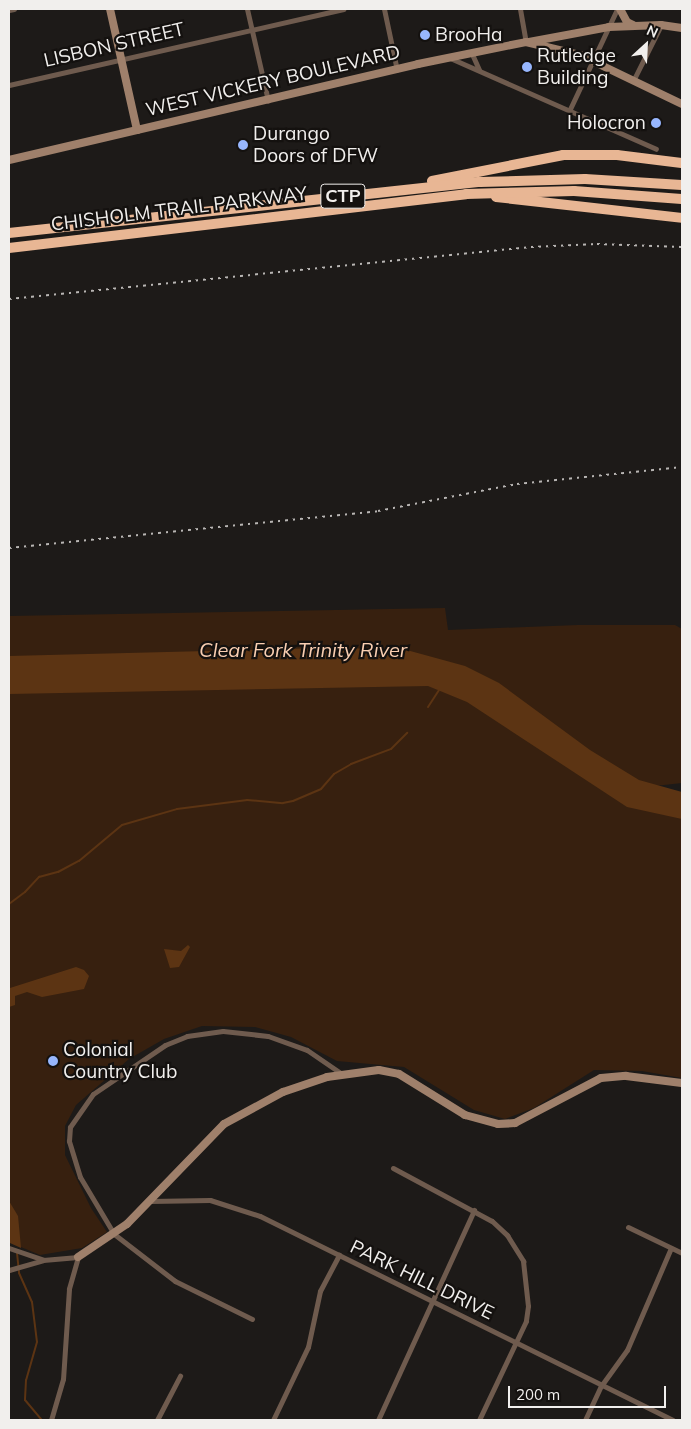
<!DOCTYPE html>
<style>
body{margin:0}
#map{position:relative;width:691px;height:1429px;overflow:hidden;background:#1d1a18;font-family:Mulish,sans-serif}
div>[style]{position:absolute}
.green>*{inset:0;background:#37200f}
.water>*{inset:0;background:#5c3413}
.stream>*{height:2px;margin:-1px;padding:0 1px;transform-origin:1px;border-radius:1px;background:#5c3413}
.street>*{height:5px;margin:-2.5px;padding:0 2.5px;transform-origin:2.5px;border-radius:2.5px;background:#6f5b4e}
.secondary>*{height:8px;margin:-4px;padding:0 4px;transform-origin:4px;border-radius:4px;background:#9f806b}
.highway>*{height:10px;margin:-5px;padding:0 5px;transform-origin:5px;border-radius:5px;background:#e8b694}
.rail>*{height:2px;margin-top:-1px;transform-origin:0;background:repeating-linear-gradient(90deg,#b8b5b3 0 2.5px,transparent 0 7.5px)}
.dots>*{width:14px;height:14px;translate:-50% -50%;box-sizing:border-box;border:2px solid #14110f;border-radius:50%}
span{translate:-50% -50%;white-space:nowrap;text-align:center;line-height:1.15;-webkit-text-stroke:4.5px #14110f;paint-order:stroke}
.shield-label span{padding:1px 4px;background:#14110f;border:1px solid;border-radius:4px;-webkit-text-stroke-width:0}
.shield-label{font-size:18px;color:#f1efed;font-weight:700}
.poi-label{font-size:19px;color:#f1efed}
.left{translate:0 -50%;text-align:left}
.right{translate:-100% -50%;text-align:right}
.street-label{font-size:19px;color:#f1efed}
.water-label{font-size:20px;color:#f9ceb1;font-style:italic}
.frame{position:absolute;inset:0;border:10px solid #f1efed;pointer-events:none}
.north{position:absolute;left:621px;top:20px;width:50px;height:50px;-webkit-text-stroke:4px #14110f;paint-order:stroke;rotate:25deg;font-size:14px;font-weight:700;line-height:20px;text-align:center;color:#f1efed}
.north::after{content:'';display:block;margin:auto;width:18px;height:22px;background:#f1efed;clip-path:polygon(50% 0,100% 100%,50% 72%,0 100%)}
.scale{position:absolute;left:508px;top:1386px;width:158px;height:22px;box-sizing:border-box;border:2px solid #f1efed;border-top:0;padding-left:6px;font-size:15px;line-height:18px;white-space:nowrap;color:#f1efed;-webkit-text-stroke:4px #14110f;paint-order:stroke}
</style>
<div id="map">
<div class="green">
<div style="clip-path:polygon(445px 608px,448px 630px,578px 625px,675px 625px,682px 629px,682px 783px,637px 788px,501px 724px,682px 819px,682px 1078px,642px 1071px,594px 1070px,534px 1108px,505px 1119px,474px 1110px,404px 1067px,337px 1061px,291px 1037px,255px 1027px,202px 1026px,164px 1039px,129px 1059px,76px 1105px,65px 1126px,65px 1155px,91px 1208px,107px 1232px,82px 1248px,40px 1255px,9px 1242px,9px 616px)"></div>
</div>
<div class="water">
<div style="clip-path:polygon(325px 648px,403px 649px,465px 666px,499px 683px,590px 750px,639px 780px,682px 792px,682px 819px,627px 807px,467px 702px,428px 686px,9px 694px,9px 656px)"></div>
<div style="clip-path:polygon(188px 945px,190px 947px,179px 967px,170px 968px,164px 949px,181px 951px)"></div>
<div style="clip-path:polygon(76px 967px,84px 970px,89px 976px,84px 989px,42px 997px,27px 992px,15px 996px,15px 1005px,9px 1007px,10px 988px)"></div>
<div style="clip-path:polygon(9px 1201px,18px 1216px,21px 1248px,10px 1243px)"></div>
</div>
<div class="stream">
<div style="left:428px;top:707px;width:20px;rotate:-57deg"></div>
<div style="left:9px;top:904px;width:20px;rotate:-37deg"></div>
<div style="left:25px;top:892px;width:21px;rotate:-47deg"></div>
<div style="left:39px;top:877px;width:20px;rotate:-15deg"></div>
<div style="left:58px;top:872px;width:24px;rotate:-28deg"></div>
<div style="left:79px;top:861px;width:56px;rotate:-39.9deg"></div>
<div style="left:122px;top:825px;width:57px;rotate:-16.2deg"></div>
<div style="left:177px;top:809px;width:71px;rotate:-7.3deg"></div>
<div style="left:247px;top:800px;width:36px;rotate:5deg"></div>
<div style="left:283px;top:803px;width:10px;rotate:-11deg"></div>
<div style="left:293px;top:801px;width:30px;rotate:-23deg"></div>
<div style="left:321px;top:789px;width:20px;rotate:-49deg"></div>
<div style="left:334px;top:774px;width:20px;rotate:-30deg"></div>
<div style="left:351px;top:764px;width:43px;rotate:-20.6deg"></div>
<div style="left:391px;top:749px;width:23px;rotate:-45deg"></div>
<div style="left:17px;top:1253px;width:20px;rotate:84deg"></div>
<div style="left:19px;top:1273px;width:32px;rotate:66deg"></div>
<div style="left:32px;top:1302px;width:40px;rotate:82.9deg"></div>
<div style="left:37px;top:1342px;width:40px;rotate:106deg"></div>
<div style="left:26px;top:1380px;width:20px;rotate:93deg"></div>
<div style="left:25px;top:1400px;width:26px;rotate:50deg"></div>
</div>
<div class="street">
<div style="left:247px;top:9px;width:94px;rotate:77.1deg"></div>
<div style="left:384px;top:9px;width:62px;rotate:78deg"></div>
<div style="left:520px;top:9px;width:34px;rotate:80deg"></div>
<div style="left:9px;top:10px;width:5px;rotate:-11deg"></div>
<div style="left:472px;top:54px;width:17px;rotate:66deg"></div>
<div style="left:450px;top:58px;width:225px;rotate:23.8deg"></div>
<div style="left:633px;top:81px;width:63px;rotate:-63.4deg"></div>
<div style="left:9px;top:85px;width:343px;rotate:-12.8deg"></div>
<div style="left:570px;top:109px;width:110px;rotate:-64.8deg"></div>
<div style="left:393px;top:1168px;width:112px;rotate:28.2deg"></div>
<div style="left:492px;top:1221px;width:21px;rotate:43deg"></div>
<div style="left:507px;top:1235px;width:31px;rotate:58deg"></div>
<div style="left:523px;top:1261px;width:45px;rotate:83.7deg"></div>
<div style="left:528px;top:1306px;width:15px;rotate:98deg"></div>
<div style="left:526px;top:1321px;width:110px;rotate:115.4deg"></div>
<div style="left:150px;top:1201px;width:60px;rotate:-1deg"></div>
<div style="left:210px;top:1200px;width:52px;rotate:17.7deg"></div>
<div style="left:260px;top:1216px;width:460px;rotate:26.3deg"></div>
<div style="left:628px;top:1227px;width:60px;rotate:25.7deg"></div>
<div style="left:9px;top:1248px;width:36px;rotate:19deg"></div>
<div style="left:9px;top:1270px;width:35px;rotate:-16deg"></div>
<div style="left:43px;top:1260px;width:35px;rotate:-5deg"></div>
<div style="left:78px;top:1257px;width:33px;rotate:106deg"></div>
<div style="left:69px;top:1289px;width:90px;rotate:93.8deg"></div>
<div style="left:63px;top:1379px;width:43px;rotate:106.3deg"></div>
<div style="left:252px;top:1319px;width:86px;rotate:-153.7deg"></div>
<div style="left:175px;top:1281px;width:77px;rotate:-142.4deg"></div>
<div style="left:114px;top:1234px;width:66px;rotate:-120.8deg"></div>
<div style="left:80px;top:1177px;width:38px;rotate:-107deg"></div>
<div style="left:69px;top:1141px;width:14px;rotate:-86deg"></div>
<div style="left:70px;top:1127px;width:40px;rotate:-55.1deg"></div>
<div style="left:93px;top:1094px;width:87px;rotate:-34.2deg"></div>
<div style="left:165px;top:1045px;width:24px;rotate:-22deg"></div>
<div style="left:187px;top:1036px;width:36px;rotate:-8deg"></div>
<div style="left:223px;top:1031px;width:45px;rotate:6.3deg"></div>
<div style="left:268px;top:1036px;width:41px;rotate:19.7deg"></div>
<div style="left:307px;top:1050px;width:42px;rotate:34.4deg"></div>
<div style="left:157px;top:1420px;width:50px;rotate:-62.4deg"></div>
<div style="left:273px;top:1420px;width:81px;rotate:-64.4deg"></div>
<div style="left:308px;top:1347px;width:57px;rotate:-77.9deg"></div>
<div style="left:320px;top:1291px;width:41px;rotate:-62.2deg"></div>
<div style="left:378px;top:1420px;width:231px;rotate:-65.4deg"></div>
<div style="left:585px;top:1420px;width:38px;rotate:-65deg"></div>
<div style="left:601px;top:1386px;width:44px;rotate:-54.2deg"></div>
<div style="left:627px;top:1350px;width:111px;rotate:-66.7deg"></div>
</div>
<div class="secondary">
<div style="left:110px;top:9px;width:124px;rotate:77.4deg"></div>
<div style="left:620px;top:9px;width:15px;rotate:62deg"></div>
<div style="left:627px;top:22px;width:7px;rotate:27deg"></div>
<div style="left:529px;top:42px;width:81px;rotate:-10.6deg"></div>
<div style="left:609px;top:27px;width:52px;rotate:-2.2deg"></div>
<div style="left:661px;top:25px;width:21px;rotate:8deg"></div>
<div style="left:9px;top:160px;width:420px;rotate:-13.2deg"></div>
<div style="left:418px;top:64px;width:110px;rotate:-11.5deg"></div>
<div style="left:526px;top:42px;width:56px;rotate:13.5deg"></div>
<div style="left:580px;top:55px;width:113px;rotate:25.7deg"></div>
<div style="left:78px;top:1257px;width:59px;rotate:-34deg"></div>
<div style="left:127px;top:1224px;width:139px;rotate:-45.9deg"></div>
<div style="left:224px;top:1124px;width:67px;rotate:-28.5deg"></div>
<div style="left:283px;top:1092px;width:46px;rotate:-18.8deg"></div>
<div style="left:327px;top:1077px;width:52px;rotate:-7.7deg"></div>
<div style="left:379px;top:1070px;width:20px;rotate:11deg"></div>
<div style="left:399px;top:1074px;width:78px;rotate:31.8deg"></div>
<div style="left:465px;top:1115px;width:34px;rotate:15deg"></div>
<div style="left:498px;top:1124px;width:17px;rotate:-3deg"></div>
<div style="left:515px;top:1123px;width:97px;rotate:-27.6deg"></div>
<div style="left:601px;top:1078px;width:25px;rotate:-5deg"></div>
<div style="left:626px;top:1076px;width:56px;rotate:7.1deg"></div>
</div>
<div class="highway">
<div style="left:432px;top:181px;width:134px;rotate:-11.2deg"></div>
<div style="left:563px;top:155px;width:54px"></div>
<div style="left:617px;top:155px;width:65px;rotate:7deg"></div>
<div style="left:496px;top:197px;width:187px;rotate:6.4deg"></div>
<div style="left:9px;top:233px;width:474px;rotate:-6.2deg"></div>
<div style="left:480px;top:182px;width:105px;rotate:-1.6deg"></div>
<div style="left:585px;top:179px;width:97px;rotate:3.5deg"></div>
<div style="left:9px;top:248px;width:460px;rotate:-6.7deg"></div>
<div style="left:466px;top:194px;width:108px;rotate:-1.6deg"></div>
<div style="left:574px;top:191px;width:108px;rotate:4.2deg"></div>
</div>
<div class="rail">
<div style="left:9px;top:299px;width:525px;rotate:-5.69deg"></div>
<div style="left:531px;top:247px;width:66px;rotate:-2.6deg"></div>
<div style="left:597px;top:244px;width:85px;rotate:2deg"></div>
<div style="left:9px;top:548px;width:371px;rotate:-5.7deg"></div>
<div style="left:378px;top:511px;width:142px;rotate:-11deg"></div>
<div style="left:517px;top:484px;width:166px;rotate:-5.9deg"></div>
</div>
<div class="dots">
<div style="left:425px;top:35px;background:#97b6fd"></div>
<div style="left:527px;top:67px;background:#97b6fd"></div>
<div style="left:656px;top:123px;background:#97b6fd"></div>
<div style="left:243px;top:145px;background:#97b6fd"></div>
<div style="left:53px;top:1061px;background:#97b6fd"></div>
</div>
<div class="shield-label">
<span style="left:343px;top:196px">CTP</span>
</div>
<div class="poi-label">
<span class="left" style="left:435px;top:35px">BrooHa</span>
<span class="left" style="left:537px;top:67px">Rutledge<br>Building</span>
<span class="right" style="left:646px;top:123px">Holocron</span>
<span class="left" style="left:253px;top:145px">Durango<br>Doors of DFW</span>
<span class="left" style="left:63px;top:1061px">Colonial<br>Country Club</span>
</div>
<div class="street-label">
<span style="left:114px;top:45px;rotate:-13deg">LISBON STREET</span>
<span style="left:273px;top:81px;rotate:-13deg">WEST VICKERY BOULEVARD</span>
<span style="left:179px;top:209px;rotate:-7deg">CHISHOLM TRAIL PARKWAY</span>
<span style="left:422px;top:1280px;rotate:26deg">PARK HILL DRIVE</span>
</div>
<div class="water-label">
<span style="left:303px;top:649px">Clear Fork Trinity River</span>
</div>
<div class="frame"></div>
<div class="north">N</div>
<div class="scale">200 m</div>
</div>
